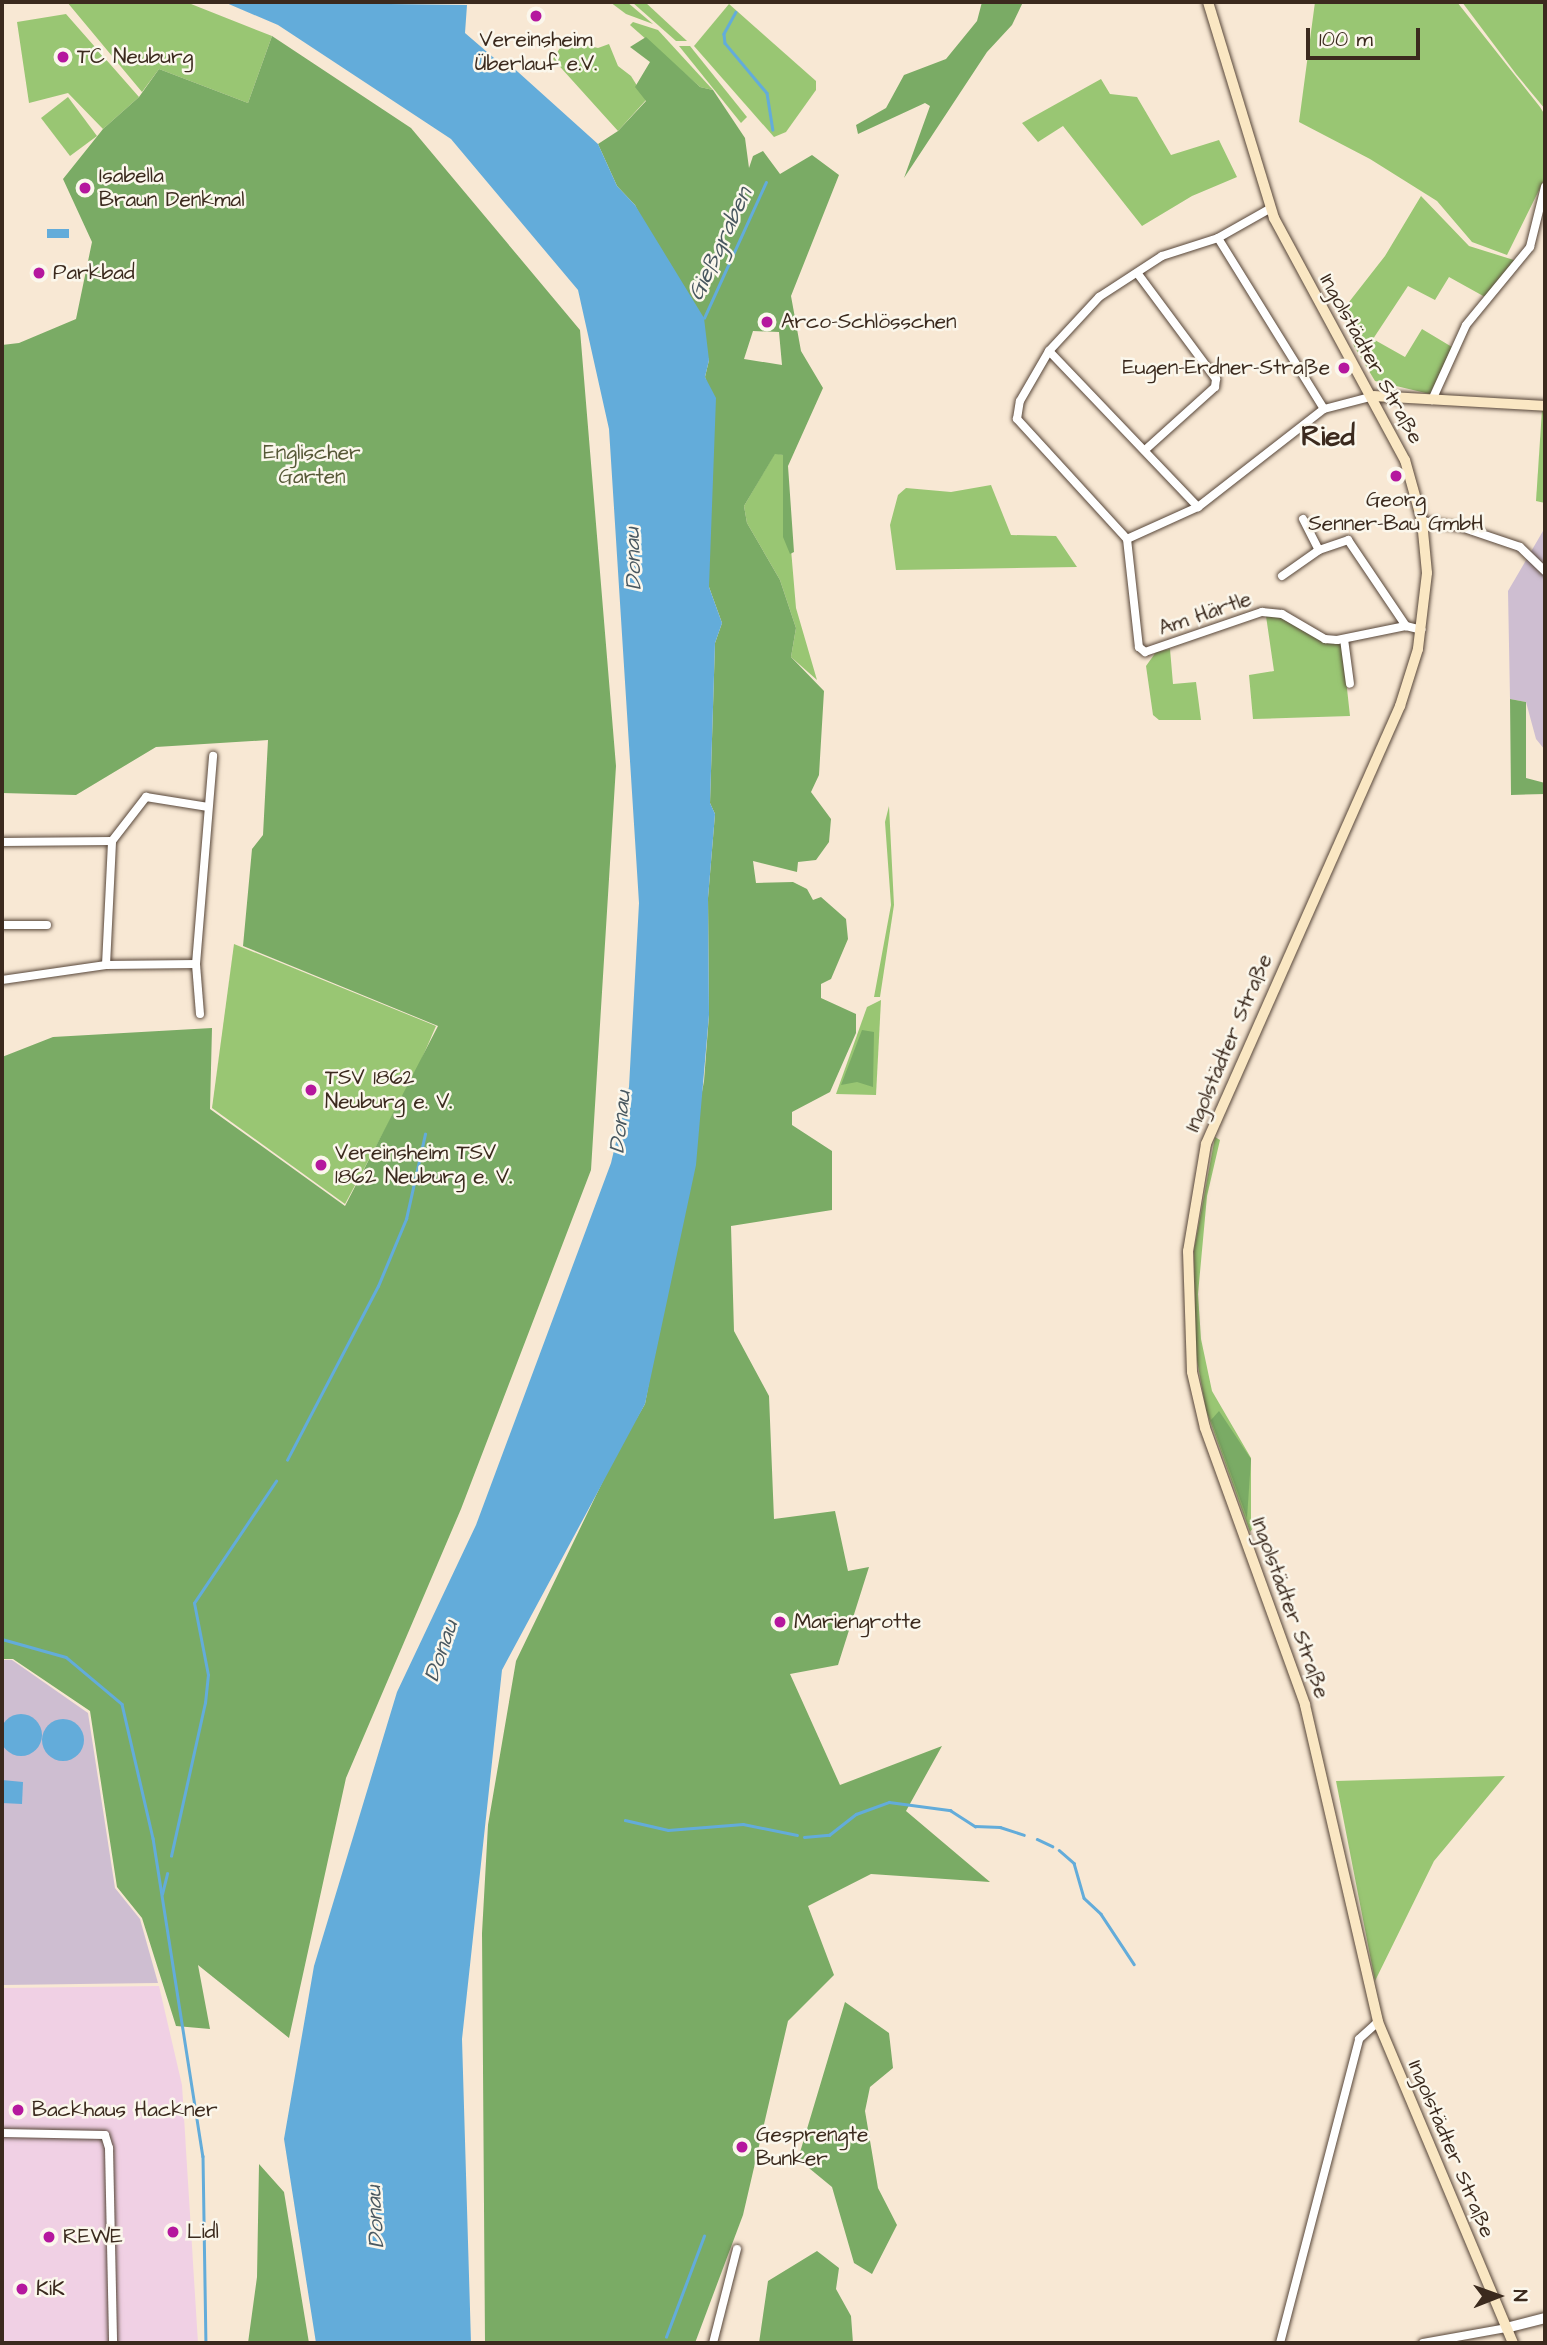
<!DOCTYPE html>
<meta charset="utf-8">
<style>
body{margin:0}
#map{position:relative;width:1547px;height:2345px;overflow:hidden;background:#f8e8d4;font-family:"Architects Daughter",sans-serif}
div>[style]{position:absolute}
.built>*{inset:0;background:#f0d0e4}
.industrial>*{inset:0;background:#cebed1}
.green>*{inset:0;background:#99c673}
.forest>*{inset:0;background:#7aab65}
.water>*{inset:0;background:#63acda}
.round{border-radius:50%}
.stream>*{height:2.5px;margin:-1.25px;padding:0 1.25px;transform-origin:1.25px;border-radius:1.25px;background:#63acda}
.roads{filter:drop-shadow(0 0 2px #574639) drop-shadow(0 0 2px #574639)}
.minor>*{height:8px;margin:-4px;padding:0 4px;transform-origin:4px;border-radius:4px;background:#fff}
.tertiary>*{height:10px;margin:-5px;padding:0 5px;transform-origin:5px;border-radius:5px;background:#fff}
.secondary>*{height:10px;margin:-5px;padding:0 5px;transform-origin:5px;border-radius:5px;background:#fae7c3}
.dots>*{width:19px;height:19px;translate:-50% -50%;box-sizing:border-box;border:4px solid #fbf7ec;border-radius:50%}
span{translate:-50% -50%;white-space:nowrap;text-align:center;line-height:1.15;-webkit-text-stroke:5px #fbf7ec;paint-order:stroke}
.poi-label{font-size:21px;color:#3b2a1e}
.left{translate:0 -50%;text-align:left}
.right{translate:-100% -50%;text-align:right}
.street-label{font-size:21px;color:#3b2a1e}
.park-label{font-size:21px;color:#575938}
.water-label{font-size:23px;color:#495860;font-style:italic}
.district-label{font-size:28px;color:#3b2a1e;font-weight:700}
.frame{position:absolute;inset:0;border:4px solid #3b2a1e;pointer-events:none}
.north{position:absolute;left:1463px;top:2261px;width:70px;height:70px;-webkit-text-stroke:5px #fbf7ec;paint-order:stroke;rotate:89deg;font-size:19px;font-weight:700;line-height:28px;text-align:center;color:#3b2a1e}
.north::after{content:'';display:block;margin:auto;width:24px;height:32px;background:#3b2a1e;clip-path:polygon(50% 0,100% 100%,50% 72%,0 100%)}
.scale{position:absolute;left:1306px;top:28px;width:114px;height:32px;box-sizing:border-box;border:4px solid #3b2a1e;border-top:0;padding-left:9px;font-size:21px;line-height:24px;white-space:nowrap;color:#3b2a1e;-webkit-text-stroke:5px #fbf7ec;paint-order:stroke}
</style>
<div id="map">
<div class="built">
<div style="clip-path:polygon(159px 1986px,182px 2085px,198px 2343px,2px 2343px,2px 1988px)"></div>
</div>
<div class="industrial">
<div style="clip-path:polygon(1543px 531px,1545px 532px,1545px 750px,1536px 739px,1526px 702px,1510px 699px,1508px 591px)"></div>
<div style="clip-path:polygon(2px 1660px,12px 1660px,88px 1713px,115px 1888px,140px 1919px,158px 1983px,2px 1985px)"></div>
</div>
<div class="green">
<div style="clip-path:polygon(67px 2px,186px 2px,272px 36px,248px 103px,159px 69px,142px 92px)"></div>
<div style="clip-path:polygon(610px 2px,627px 2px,653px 24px,626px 14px)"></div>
<div style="clip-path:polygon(632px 2px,645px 2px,687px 41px,676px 41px)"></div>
<div style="clip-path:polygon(1315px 2px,1457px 2px,1540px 107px,1545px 115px,1545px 178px,1507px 255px,1472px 242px,1437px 201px,1370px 159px,1299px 122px)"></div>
<div style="clip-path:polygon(1462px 2px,1545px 2px,1545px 109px,1516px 74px)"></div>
<div style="clip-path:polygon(729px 4px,816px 81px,816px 90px,786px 132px,774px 137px,694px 46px)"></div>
<div style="clip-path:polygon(66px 14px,139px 97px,103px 129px,68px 93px,29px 103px,17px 22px)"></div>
<div style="clip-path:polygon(633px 22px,658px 30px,713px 90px,700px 87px,630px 25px)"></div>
<div style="clip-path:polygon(565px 40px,598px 48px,609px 44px,618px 66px,631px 76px,646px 100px,618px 131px,553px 59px)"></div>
<div style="clip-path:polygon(679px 46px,690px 46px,747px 117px,741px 123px)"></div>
<div style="clip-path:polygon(1101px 79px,1110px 94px,1137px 97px,1171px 155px,1219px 140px,1237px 177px,1192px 196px,1142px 226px,1063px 126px,1038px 142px,1022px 123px)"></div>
<div style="clip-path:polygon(68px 97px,97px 136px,70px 156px,41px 118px)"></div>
<div style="clip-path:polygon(1421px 196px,1469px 246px,1517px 261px,1485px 297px,1449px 277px,1435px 300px,1408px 286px,1373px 339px,1405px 357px,1422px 329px,1452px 347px,1430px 394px,1375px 381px,1354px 346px,1342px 311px,1385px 256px)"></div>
<div style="clip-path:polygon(1542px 410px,1545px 410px,1545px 503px,1536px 501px)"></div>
<div style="clip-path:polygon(775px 453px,783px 455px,796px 608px,817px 680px,791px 657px,796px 628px,780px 580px,747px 523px,744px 506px)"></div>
<div style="clip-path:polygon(991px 485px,1011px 535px,1056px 536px,1077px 567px,896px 570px,890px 525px,898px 495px,906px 488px,951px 492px)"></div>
<div style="clip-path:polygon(1278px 615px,1342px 643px,1350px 716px,1253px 719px,1249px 675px,1274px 671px,1266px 616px)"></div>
<div style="clip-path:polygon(1170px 649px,1173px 684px,1196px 682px,1201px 720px,1159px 720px,1153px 715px,1146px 666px,1156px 652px)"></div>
<div style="clip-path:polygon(889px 806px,894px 905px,880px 997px,874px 997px,891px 905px,885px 822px)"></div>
<div style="clip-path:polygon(234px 944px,436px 1026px,416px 1072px,345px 1204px,212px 1108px)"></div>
<div style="clip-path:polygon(881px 1000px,876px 1095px,836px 1094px,867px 1007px)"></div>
<div style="clip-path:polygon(1215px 1137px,1220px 1140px,1207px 1196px,1198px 1294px,1201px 1339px,1212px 1391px,1251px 1458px,1251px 1519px,1256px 1524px,1250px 1532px,1206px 1410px,1195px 1349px,1194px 1250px)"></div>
<div style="clip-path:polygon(1505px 1776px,1434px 1861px,1375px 1981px,1336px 1781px)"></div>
</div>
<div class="forest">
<div style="clip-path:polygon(982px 2px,1023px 2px,1012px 25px,987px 52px,904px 178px,930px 106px,925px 103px,858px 134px,856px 125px,886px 108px,904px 75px,946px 59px,977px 21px)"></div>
<div style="clip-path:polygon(272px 36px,411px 128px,580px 330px,616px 766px,591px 1170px,461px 1509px,346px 1778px,289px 2038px,198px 1965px,210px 2029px,176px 2026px,142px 1918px,117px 1887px,90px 1711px,13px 1659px,2px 1659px,2px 1057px,53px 1037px,212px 1028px,210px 1109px,345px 1206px,438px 1026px,243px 946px,252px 849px,263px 835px,268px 740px,156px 747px,76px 795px,2px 793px,2px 345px,19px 343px,76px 319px,92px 242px,63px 179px,103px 129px,139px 97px,159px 69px,248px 103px)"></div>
<div style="clip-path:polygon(evenodd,646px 37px,700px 87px,713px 90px,745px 138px,749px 168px,753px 156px,763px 151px,780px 174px,812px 155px,839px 175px,791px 296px,801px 351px,823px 388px,788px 466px,794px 552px,790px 554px,783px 537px,783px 455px,775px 454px,744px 506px,747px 523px,780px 580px,796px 628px,791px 657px,824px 691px,819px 775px,811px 792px,831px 819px,829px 842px,816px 860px,798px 862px,797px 872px,753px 861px,756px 883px,793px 882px,807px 889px,813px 900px,821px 897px,846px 919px,848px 939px,831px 979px,821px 984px,821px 998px,856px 1014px,856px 1033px,830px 1092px,792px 1112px,792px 1125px,832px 1151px,832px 1210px,731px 1226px,734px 1331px,769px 1396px,774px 1519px,835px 1511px,848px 1571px,869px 1567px,838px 1665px,790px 1674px,840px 1785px,942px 1746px,906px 1811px,990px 1882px,871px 1874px,808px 1906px,834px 1975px,788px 2021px,743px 2215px,695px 2343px,485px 2343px,482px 1933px,488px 1825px,516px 1661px,616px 1454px,645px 1404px,704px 1081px,709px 1015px,708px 898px,715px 814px,710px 803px,715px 643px,722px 623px,709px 587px,709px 389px,705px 377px,709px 360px,635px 205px,617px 186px,598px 144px,618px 131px,646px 101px,635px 87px,650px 62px,630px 47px,646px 37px,753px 331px,779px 332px,782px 365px,744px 359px,753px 331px)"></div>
<div style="clip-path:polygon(1510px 699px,1526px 702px,1526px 778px,1545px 783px,1545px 794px,1511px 795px)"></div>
<div style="clip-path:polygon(862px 1030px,874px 1032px,873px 1087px,857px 1082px,841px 1085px)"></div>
<div style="clip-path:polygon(1219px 1411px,1251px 1459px,1247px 1518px,1211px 1420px)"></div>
<div style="clip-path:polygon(845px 2002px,889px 2033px,893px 2068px,870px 2087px,865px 2111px,878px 2188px,897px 2225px,872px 2274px,854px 2263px,832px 2187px,798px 2159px)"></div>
<div style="clip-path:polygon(259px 2164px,284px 2192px,309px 2343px,248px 2343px,257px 2277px)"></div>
<div style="clip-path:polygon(817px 2251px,839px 2268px,836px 2289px,851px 2316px,853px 2343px,759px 2343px,768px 2281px)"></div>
</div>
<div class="water">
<div style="clip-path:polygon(224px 2px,467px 5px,465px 33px,501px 64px,508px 63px,598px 144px,617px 186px,635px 205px,704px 318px,709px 360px,705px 377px,716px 398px,709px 587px,722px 623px,715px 643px,710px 803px,715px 814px,708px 898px,709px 1015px,696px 1165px,645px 1404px,502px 1670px,462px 2039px,471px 2343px,316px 2343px,284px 2139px,314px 1966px,397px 1692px,476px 1525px,611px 1163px,629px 1087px,639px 903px,609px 429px,578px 290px,451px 139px,278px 25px)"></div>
<div style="clip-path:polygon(47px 229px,69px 229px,69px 238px,47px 238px)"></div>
<div class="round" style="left:0;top:1714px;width:42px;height:42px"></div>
<div class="round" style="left:42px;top:1719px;width:42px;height:42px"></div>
<div style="clip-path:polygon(2px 1780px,23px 1782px,22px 1804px,2px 1803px)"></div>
</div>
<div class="stream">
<div style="left:736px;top:12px;width:25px;rotate:119deg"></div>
<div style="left:724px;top:34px;width:9px;rotate:84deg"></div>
<div style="left:725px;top:43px;width:65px;rotate:50deg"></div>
<div style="left:767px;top:93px;width:37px;rotate:81deg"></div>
<div style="left:704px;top:318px;width:149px;rotate:-65.5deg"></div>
<div style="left:287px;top:1460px;width:196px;rotate:-62.4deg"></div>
<div style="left:378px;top:1286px;width:73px;rotate:-67.3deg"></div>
<div style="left:406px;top:1219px;width:87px;rotate:-77.4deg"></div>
<div style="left:2px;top:1639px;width:66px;rotate:15.7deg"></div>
<div style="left:66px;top:1657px;width:73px;rotate:40deg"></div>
<div style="left:122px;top:1704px;width:138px;rotate:77deg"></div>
<div style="left:153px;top:1838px;width:322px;rotate:81.1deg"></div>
<div style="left:203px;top:2156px;width:187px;rotate:89.1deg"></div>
<div style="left:625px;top:1820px;width:44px;rotate:13.1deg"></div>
<div style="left:668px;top:1830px;width:75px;rotate:-4.6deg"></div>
<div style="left:743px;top:1824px;width:55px;rotate:11.5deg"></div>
<div style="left:804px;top:1837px;width:25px;rotate:-5deg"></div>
<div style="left:829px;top:1835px;width:34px;rotate:-38deg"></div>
<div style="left:856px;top:1814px;width:35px;rotate:-20deg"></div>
<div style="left:889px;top:1802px;width:62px;rotate:7.5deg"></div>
<div style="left:950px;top:1810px;width:30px;rotate:33deg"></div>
<div style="left:975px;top:1826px;width:25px;rotate:2deg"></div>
<div style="left:1000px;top:1827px;width:25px;rotate:18deg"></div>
<div style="left:1037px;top:1839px;width:17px;rotate:25deg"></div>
<div style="left:1059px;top:1850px;width:20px;rotate:41deg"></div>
<div style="left:1074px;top:1863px;width:36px;rotate:74deg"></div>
<div style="left:1084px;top:1898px;width:23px;rotate:43deg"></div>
<div style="left:1101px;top:1914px;width:60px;rotate:56.6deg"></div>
<div style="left:171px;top:1856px;width:157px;rotate:-77.5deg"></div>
<div style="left:205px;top:1703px;width:28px;rotate:-84deg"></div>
<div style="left:208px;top:1675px;width:73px;rotate:-101deg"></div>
<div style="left:194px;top:1603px;width:147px;rotate:-56.1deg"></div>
<div style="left:162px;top:1894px;width:21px;rotate:-76deg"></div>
<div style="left:666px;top:2337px;width:108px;rotate:-69.4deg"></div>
<div style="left:663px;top:2343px;width:1px;rotate:-45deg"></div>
</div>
<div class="roads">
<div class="minor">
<div style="left:1218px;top:238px;width:201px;rotate:58.2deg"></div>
<div style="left:1138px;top:274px;width:131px;rotate:53.4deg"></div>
<div style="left:1216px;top:379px;width:8px;rotate:97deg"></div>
<div style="left:1215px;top:387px;width:94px;rotate:138deg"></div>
<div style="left:1049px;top:351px;width:216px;rotate:46.3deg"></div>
<div style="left:1432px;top:400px;width:82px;rotate:-65.6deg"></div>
<div style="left:1466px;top:325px;width:101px;rotate:-50.6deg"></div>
<div style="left:1530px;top:247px;width:62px;rotate:-76deg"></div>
<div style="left:1303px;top:519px;width:35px;rotate:63deg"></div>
<div style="left:1422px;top:521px;width:39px;rotate:9deg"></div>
<div style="left:1461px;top:527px;width:62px;rotate:18.7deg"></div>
<div style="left:1520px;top:547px;width:35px;rotate:44deg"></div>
<div style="left:1127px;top:539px;width:163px;rotate:-132.5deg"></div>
<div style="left:1017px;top:419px;width:18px;rotate:-81deg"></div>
<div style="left:1020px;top:401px;width:58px;rotate:-59.9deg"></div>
<div style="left:1049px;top:351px;width:74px;rotate:-47.2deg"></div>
<div style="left:1099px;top:297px;width:75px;rotate:-33.1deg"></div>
<div style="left:1162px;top:256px;width:59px;rotate:-17.8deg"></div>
<div style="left:1218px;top:238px;width:61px;rotate:-29.5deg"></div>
<div style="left:1127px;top:539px;width:109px;rotate:83.7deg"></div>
<div style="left:1139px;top:647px;width:8px;rotate:40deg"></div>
<div style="left:1145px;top:652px;width:124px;rotate:-18.9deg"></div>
<div style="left:1262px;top:612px;width:20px;rotate:6deg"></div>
<div style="left:1282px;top:614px;width:50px;rotate:30.2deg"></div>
<div style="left:1325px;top:639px;width:12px;rotate:5deg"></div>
<div style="left:1337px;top:640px;width:70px;rotate:-11.5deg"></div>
<div style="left:1406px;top:626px;width:16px;rotate:14deg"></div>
<div style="left:1127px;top:539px;width:78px;rotate:-24.3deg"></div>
<div style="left:1198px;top:507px;width:160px;rotate:-37.9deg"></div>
<div style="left:1324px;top:409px;width:52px;rotate:-14.6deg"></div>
<div style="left:1282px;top:576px;width:45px;rotate:-35.1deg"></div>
<div style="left:1319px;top:550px;width:31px;rotate:-19deg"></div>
<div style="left:1348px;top:540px;width:104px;rotate:56deg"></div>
<div style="left:1344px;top:639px;width:45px;rotate:82.4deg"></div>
<div style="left:2px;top:842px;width:110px;rotate:-0.5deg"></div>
<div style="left:2px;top:925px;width:45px"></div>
<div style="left:106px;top:965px;width:124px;rotate:-87.2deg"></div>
<div style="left:112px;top:841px;width:56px;rotate:-52.3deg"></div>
<div style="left:146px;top:797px;width:63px;rotate:9.2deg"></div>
<div style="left:2px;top:980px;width:105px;rotate:-8.2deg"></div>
<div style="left:106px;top:965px;width:90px;rotate:-0.6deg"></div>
<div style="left:200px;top:1014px;width:50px;rotate:-94.6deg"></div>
<div style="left:196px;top:964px;width:209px;rotate:-85.3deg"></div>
<div style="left:2px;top:2133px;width:103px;rotate:1.1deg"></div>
<div style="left:105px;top:2135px;width:14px;rotate:73deg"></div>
<div style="left:109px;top:2148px;width:195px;rotate:88.8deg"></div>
<div style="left:713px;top:2343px;width:97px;rotate:-75.7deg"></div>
<div style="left:1280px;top:2343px;width:314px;rotate:-75.4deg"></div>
<div style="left:1359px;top:2039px;width:25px;rotate:-42deg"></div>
<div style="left:1423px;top:2343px;width:84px;rotate:-10.2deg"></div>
</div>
<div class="tertiary">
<div style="left:1506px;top:2328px;width:40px;rotate:-14.4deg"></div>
</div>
<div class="secondary">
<div style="left:1208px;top:2px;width:226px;rotate:73deg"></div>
<div style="left:1274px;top:218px;width:275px;rotate:61.6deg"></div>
<div style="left:1405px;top:460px;width:63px;rotate:74.4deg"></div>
<div style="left:1422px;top:521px;width:52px;rotate:84.5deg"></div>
<div style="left:1427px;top:573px;width:77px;rotate:96.8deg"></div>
<div style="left:1418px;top:649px;width:60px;rotate:107.5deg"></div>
<div style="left:1400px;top:706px;width:479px;rotate:113.9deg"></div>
<div style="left:1206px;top:1144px;width:109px;rotate:99.5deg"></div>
<div style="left:1188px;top:1251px;width:121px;rotate:88.1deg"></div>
<div style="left:1192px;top:1372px;width:57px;rotate:76.9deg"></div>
<div style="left:1205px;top:1428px;width:294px;rotate:70.1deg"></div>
<div style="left:1305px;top:1705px;width:325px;rotate:77deg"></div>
<div style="left:1378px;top:2022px;width:348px;rotate:67.2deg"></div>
<div style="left:1374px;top:396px;width:171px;rotate:3.3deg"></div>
</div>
</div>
<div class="dots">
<div style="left:536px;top:16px;background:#b5179e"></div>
<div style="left:63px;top:57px;background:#b5179e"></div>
<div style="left:85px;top:188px;background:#b5179e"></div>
<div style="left:39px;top:273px;background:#b5179e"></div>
<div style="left:767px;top:322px;background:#b5179e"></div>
<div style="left:1344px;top:368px;background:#b5179e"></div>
<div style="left:1396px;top:476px;background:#b5179e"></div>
<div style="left:311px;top:1090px;background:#b5179e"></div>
<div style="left:321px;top:1165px;background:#b5179e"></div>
<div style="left:780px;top:1622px;background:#b5179e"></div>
<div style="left:18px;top:2110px;background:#b5179e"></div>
<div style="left:742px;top:2147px;background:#b5179e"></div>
<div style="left:173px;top:2232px;background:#b5179e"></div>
<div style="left:49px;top:2237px;background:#b5179e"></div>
<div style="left:22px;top:2289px;background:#b5179e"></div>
</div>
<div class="poi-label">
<span style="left:536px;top:52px">Vereinsheim<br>Überlauf e.V.</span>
<span class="left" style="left:77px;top:57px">TC Neuburg</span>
<span class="left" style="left:99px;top:188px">Isabella<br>Braun Denkmal</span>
<span class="left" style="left:53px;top:273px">Parkbad</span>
<span class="left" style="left:781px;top:322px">Arco-Schlösschen</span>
<span class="right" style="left:1330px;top:368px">Eugen-Erdner-Straße</span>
<span style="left:1396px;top:512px">Georg<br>Senner-Bau GmbH</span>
<span class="left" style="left:325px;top:1090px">TSV 1862<br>Neuburg e. V.</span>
<span class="left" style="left:335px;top:1165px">Vereinsheim TSV<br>1862 Neuburg e. V.</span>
<span class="left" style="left:794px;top:1622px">Mariengrotte</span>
<span class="left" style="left:32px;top:2110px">Backhaus Hackner</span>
<span class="left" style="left:756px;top:2147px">Gesprengte<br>Bunker</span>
<span class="left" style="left:187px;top:2232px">Lidl</span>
<span class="left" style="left:63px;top:2237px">REWE</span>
<span class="left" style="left:36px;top:2289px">KiK</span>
</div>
<div class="street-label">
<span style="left:1371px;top:359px;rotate:61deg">Ingolstädter Straße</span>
<span style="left:1205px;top:614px;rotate:-19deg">Am Härtle</span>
<span style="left:1229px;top:1043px;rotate:-67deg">Ingolstädter Straße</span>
<span style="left:1290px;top:1608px;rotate:70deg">Ingolstädter Straße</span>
<span style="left:1451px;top:2149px;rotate:67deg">Ingolstädter Straße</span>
</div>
<div class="park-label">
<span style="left:312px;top:465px">Englischer<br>Garten</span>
</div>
<div class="water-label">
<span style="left:720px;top:244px;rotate:-65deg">Gießgraben</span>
<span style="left:633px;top:559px;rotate:-92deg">Donau</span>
<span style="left:620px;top:1122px;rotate:-84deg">Donau</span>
<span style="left:441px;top:1651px;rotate:-71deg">Donau</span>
<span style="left:375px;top:2217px;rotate:-93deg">Donau</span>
</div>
<div class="district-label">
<span style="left:1328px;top:437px">Ried</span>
</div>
<div class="frame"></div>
<div class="north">N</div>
<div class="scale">100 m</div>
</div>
